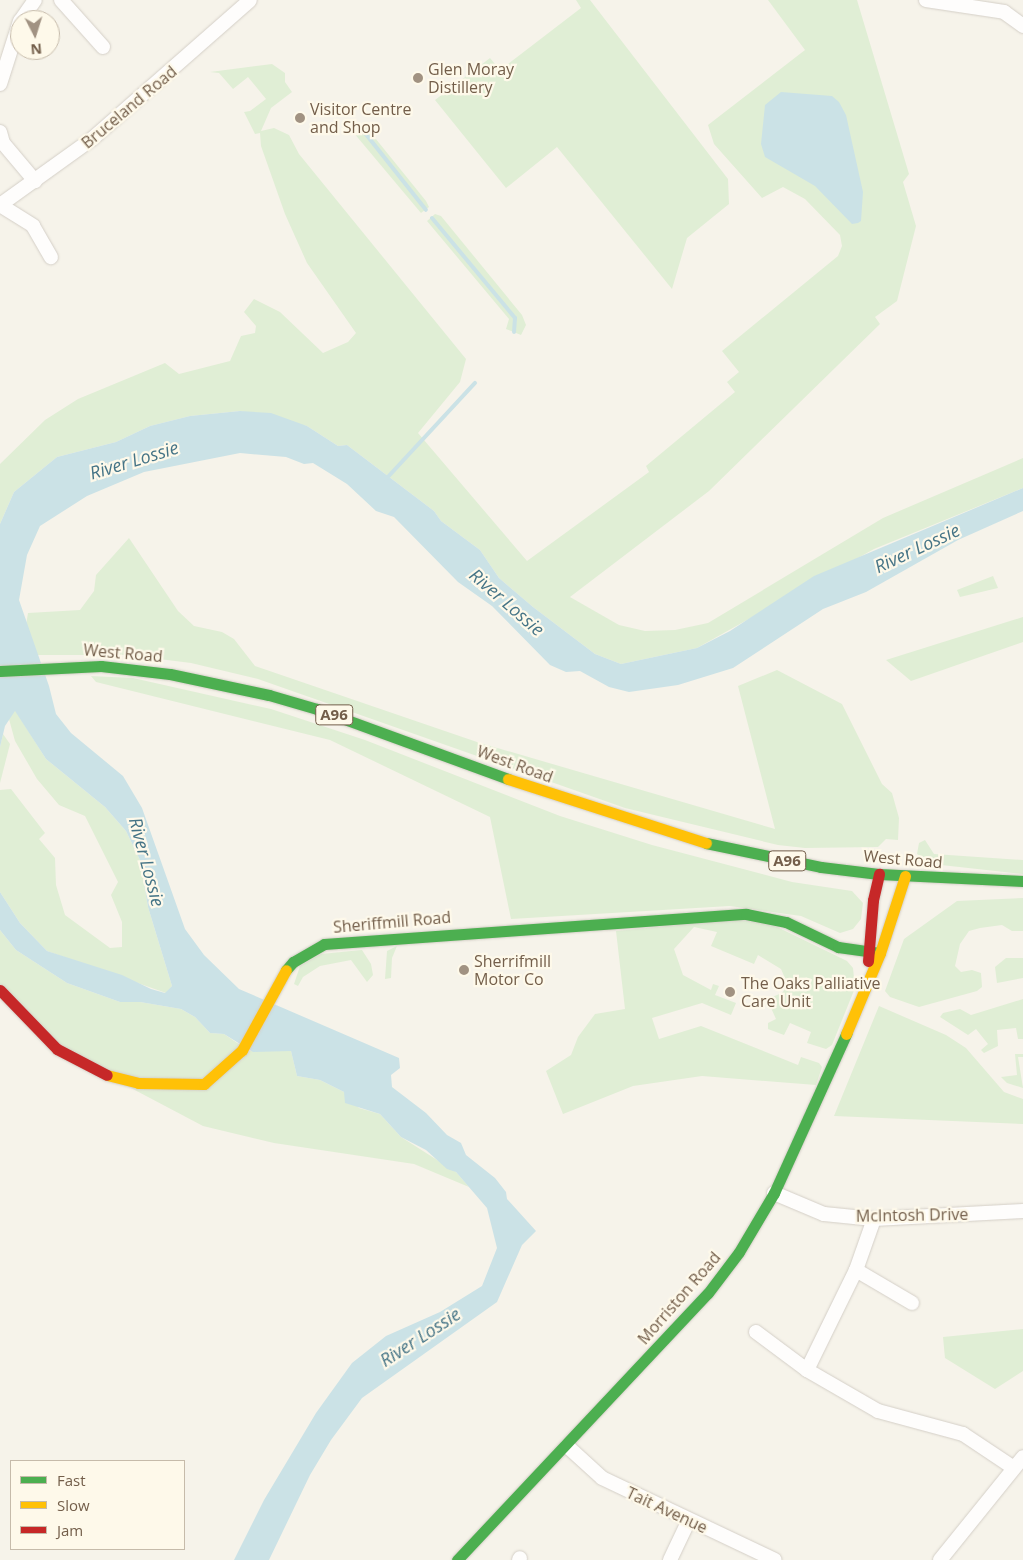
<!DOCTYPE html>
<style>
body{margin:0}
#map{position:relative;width:1023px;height:1560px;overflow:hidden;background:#f6f3ea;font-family:"Open Sans",sans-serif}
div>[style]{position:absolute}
.green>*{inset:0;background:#e0eed5}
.water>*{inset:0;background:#cbe2e6}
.stream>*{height:4px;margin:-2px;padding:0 2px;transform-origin:2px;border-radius:2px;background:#cbe2e6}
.roads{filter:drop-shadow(0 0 1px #d4cfc7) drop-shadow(0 0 1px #d4cfc7)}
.street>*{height:14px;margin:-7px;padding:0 7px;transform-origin:7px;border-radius:7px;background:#fefdfc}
.fast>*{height:11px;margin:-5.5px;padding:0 5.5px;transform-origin:5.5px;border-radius:5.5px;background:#4caf50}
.slow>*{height:11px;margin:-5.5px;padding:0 5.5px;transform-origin:5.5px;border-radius:5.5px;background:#ffc107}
.jam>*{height:11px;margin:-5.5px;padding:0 5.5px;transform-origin:5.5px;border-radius:5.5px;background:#c62828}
.dots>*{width:14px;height:14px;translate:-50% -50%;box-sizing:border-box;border:2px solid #fef9ea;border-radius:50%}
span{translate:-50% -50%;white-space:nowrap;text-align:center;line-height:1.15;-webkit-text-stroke:4.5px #fef9ea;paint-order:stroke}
.shield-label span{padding:1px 4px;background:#fef9ea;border:1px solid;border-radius:4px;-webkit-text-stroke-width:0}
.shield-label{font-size:15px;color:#735e4a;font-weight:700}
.poi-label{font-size:16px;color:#735e4a}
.left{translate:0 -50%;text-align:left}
.street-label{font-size:16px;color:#735e4a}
.water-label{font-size:18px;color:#457486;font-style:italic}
.legend{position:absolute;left:10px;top:1460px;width:175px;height:90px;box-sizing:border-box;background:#fef9ea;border:1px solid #c6bbaa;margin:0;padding:6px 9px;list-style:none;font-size:15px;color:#735e4a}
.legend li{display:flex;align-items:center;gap:10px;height:25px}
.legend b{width:25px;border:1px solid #c6bbaa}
.north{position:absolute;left:10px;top:10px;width:50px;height:50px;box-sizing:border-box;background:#fef9ea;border:1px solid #c6bbaa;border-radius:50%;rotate:175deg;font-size:14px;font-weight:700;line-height:20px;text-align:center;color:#735e4a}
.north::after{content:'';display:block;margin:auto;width:18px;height:22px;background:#a19282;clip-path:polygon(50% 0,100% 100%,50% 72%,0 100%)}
</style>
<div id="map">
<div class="green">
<div style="clip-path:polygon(576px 0,590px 0,728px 179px,729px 204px,687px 238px,672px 289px,557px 147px,506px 188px,435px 100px,490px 58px,500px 70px,581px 8px)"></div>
<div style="clip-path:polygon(768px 0,857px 0,909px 174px,903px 182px,916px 226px,897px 301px,875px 317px,880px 324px,709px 491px,570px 597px,619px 625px,645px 631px,675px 630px,708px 623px,883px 518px,1023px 458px,1023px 488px,874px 549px,697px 648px,621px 664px,595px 654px,533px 607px,499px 578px,480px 550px,441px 521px,434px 511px,347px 445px,338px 446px,307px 426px,240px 411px,190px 416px,150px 426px,116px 442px,57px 457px,14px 492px,0 524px,0 464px,45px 420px,78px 399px,165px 363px,179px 374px,230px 361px,241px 336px,255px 333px,256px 326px,244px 312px,254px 299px,280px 312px,323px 353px,348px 342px,356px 333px,307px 263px,285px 214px,261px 146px,260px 133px,255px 134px,244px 112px,250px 111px,266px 99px,248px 77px,233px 89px,219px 73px,210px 72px,272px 64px,285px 73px,285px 82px,292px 92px,271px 108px,261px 131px,274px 128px,289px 135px,299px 154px,466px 359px,460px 382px,418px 433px,527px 561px,649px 472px,646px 466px,735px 392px,727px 382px,739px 372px,722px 351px,838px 256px,842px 246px,840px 235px,805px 199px,783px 187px,762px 198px,714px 144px,708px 125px,805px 50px)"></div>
<div style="clip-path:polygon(360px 126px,367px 128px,426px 201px,429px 207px,421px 213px,353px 132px)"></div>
<div style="clip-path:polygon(435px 214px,441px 216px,522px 315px,526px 325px,521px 335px,506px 329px,509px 319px,427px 221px)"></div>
<div style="clip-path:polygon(129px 538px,178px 611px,194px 626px,222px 632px,234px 639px,255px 666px,477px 742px,775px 829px,738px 686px,777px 670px,842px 704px,882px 784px,892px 793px,899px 818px,898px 840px,886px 839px,878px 847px,805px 848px,778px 845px,625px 808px,258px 679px,191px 663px,127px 655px,37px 655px,26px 625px,28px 613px,80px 610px,94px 591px,96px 575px)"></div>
<div style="clip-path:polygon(993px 576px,998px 588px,960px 597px,957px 590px)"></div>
<div style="clip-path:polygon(1023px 617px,1023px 642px,911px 681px,886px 660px)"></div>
<div style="clip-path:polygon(91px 676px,133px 678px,271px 709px,365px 740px,560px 816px,652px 845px,792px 882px,852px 891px,863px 903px,861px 919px,853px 929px,840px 933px,801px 916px,730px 906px,511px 919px,490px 817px,330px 740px,96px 682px)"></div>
<div style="clip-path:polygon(15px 710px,46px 759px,105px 807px,126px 831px,140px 860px,148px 907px,172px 986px,166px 993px,47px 951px,20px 923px,0 892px,0 790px,11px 789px,45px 833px,39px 839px,55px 858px,56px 885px,65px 915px,110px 948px,122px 947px,122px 922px,111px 895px,118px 882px,85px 816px,59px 805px,37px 779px,15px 741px,9px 719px)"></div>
<div style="clip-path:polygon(3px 734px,10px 744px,0 783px,0 747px)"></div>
<div style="clip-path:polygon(925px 840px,934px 854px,1023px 860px,1023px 874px,932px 864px,917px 854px,919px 843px)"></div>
<div style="clip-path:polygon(1023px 898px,1023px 931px,1012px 931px,1002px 925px,980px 928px,969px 931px,960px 944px,955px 966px,961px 972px,972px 970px,981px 973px,982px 987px,977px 991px,919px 1007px,890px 997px,885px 991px,904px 939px,957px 901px)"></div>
<div style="clip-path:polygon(739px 919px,775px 926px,847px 961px,853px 968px,855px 988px,832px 1045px,826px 1049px,807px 1043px,811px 1032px,790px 1023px,784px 1035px,768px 1029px,768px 1023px,776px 1019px,767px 999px,782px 993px,788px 985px,781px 969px,758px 955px,754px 964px,711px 946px,717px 932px,694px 927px,674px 949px,683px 975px,711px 990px,713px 984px,719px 986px,715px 995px,736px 1003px,731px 1015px,702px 1003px,652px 1018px,659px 1039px,701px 1026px,798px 1065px,801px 1057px,819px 1063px,822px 1067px,816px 1085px,702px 1076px,633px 1086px,563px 1114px,546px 1071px,571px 1055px,578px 1037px,595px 1014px,625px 1009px,616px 931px)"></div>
<div style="clip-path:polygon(0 930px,16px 950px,67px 983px,120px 1002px,140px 1002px,181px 1009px,195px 1017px,210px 1033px,224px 1034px,249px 1051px,291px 1051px,297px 1076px,320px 1080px,344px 1092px,359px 1108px,380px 1114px,401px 1137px,456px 1172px,469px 1187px,414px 1164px,274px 1143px,203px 1126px,57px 1049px,0 990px)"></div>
<div style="clip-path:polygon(397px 946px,392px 958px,391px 978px,385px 979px,387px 951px)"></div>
<div style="clip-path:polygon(362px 950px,371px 964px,373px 975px,367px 982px,351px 960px,320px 966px,303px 977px,298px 986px,294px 984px,300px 966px,321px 954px)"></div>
<div style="clip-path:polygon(1006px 958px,1023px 958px,1023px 978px,997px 983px,995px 967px)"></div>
<div style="clip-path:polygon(1023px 999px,1023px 1039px,1018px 1039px,1016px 1028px,997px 1030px,998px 1046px,984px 1053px,981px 1050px,988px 1044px,976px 1029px,968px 1035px,940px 1017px,943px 1013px,960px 1009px,971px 1015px)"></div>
<div style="clip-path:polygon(879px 1006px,946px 1035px,966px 1048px,1004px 1092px,1023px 1099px,1023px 1124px,834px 1116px)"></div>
<div style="clip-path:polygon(1015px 1054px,1023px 1054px,1023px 1057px,1018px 1057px,1023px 1088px,1007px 1083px,1001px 1077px,1017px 1075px)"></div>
<div style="clip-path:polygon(1023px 1329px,1023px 1371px,995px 1389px,945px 1358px,943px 1337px)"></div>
</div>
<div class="water">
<div style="clip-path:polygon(781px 92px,832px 96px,839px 102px,846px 115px,863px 192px,861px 221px,858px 223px,852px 224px,815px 186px,765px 157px,761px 144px,765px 105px)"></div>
<div style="clip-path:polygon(240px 411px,271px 413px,307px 426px,338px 446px,347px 445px,434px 511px,441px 521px,480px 550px,499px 578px,533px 607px,595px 654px,621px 664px,697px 648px,730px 631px,814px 576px,1023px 488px,1023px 511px,958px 540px,866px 592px,823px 609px,733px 668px,678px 685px,629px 692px,609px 687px,580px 671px,566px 672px,550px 665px,492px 606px,458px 582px,394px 517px,376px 511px,347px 484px,313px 463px,304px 464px,286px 457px,240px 453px,144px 472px,87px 496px,40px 526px,27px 555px,19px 600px,49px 686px,56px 714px,71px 733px,123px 776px,142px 808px,185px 929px,204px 955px,239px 989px,399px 1058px,400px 1068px,391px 1075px,392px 1087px,426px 1113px,447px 1135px,461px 1143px,466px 1155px,495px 1178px,506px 1192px,507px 1199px,536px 1231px,522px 1245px,497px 1302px,362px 1398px,331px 1440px,310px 1475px,269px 1560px,234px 1560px,264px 1500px,316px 1413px,352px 1363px,386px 1336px,440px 1312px,482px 1286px,497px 1248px,487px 1208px,456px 1172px,447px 1169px,426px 1150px,401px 1137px,380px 1114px,345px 1103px,344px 1092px,320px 1080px,297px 1076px,291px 1051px,253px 1052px,224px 1034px,210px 1033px,195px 1017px,181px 1009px,140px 1002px,120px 1002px,67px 983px,16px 950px,0 930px,0 892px,20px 923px,47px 951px,122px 975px,151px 989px,165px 993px,172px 986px,148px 907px,140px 860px,126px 831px,105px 807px,46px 759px,15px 711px,5px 726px,0 747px,0 524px,14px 492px,57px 457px,116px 442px,150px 426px,190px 416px)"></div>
</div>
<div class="stream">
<div style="left:365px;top:133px;width:98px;rotate:51.6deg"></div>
<div style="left:432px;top:218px;width:130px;rotate:50.3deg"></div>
<div style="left:515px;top:318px;width:14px;rotate:94deg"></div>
<div style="left:386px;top:479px;width:131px;rotate:-47.2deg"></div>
</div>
<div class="roads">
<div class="street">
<div style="left:61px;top:0;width:63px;rotate:48.2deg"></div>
<div style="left:926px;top:0;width:79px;rotate:8.7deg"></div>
<div style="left:1004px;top:12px;width:24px;rotate:36deg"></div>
<div style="left:21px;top:20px;width:24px;rotate:-55deg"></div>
<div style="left:0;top:84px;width:66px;rotate:-72.4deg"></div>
<div style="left:0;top:132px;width:11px;rotate:75deg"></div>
<div style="left:3px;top:143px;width:50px;rotate:49.9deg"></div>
<div style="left:0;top:205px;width:113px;rotate:-35.7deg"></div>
<div style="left:92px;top:139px;width:210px;rotate:-41.3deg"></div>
<div style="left:0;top:205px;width:39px;rotate:32deg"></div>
<div style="left:33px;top:226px;width:36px;rotate:60deg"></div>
<div style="left:774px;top:1193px;width:54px;rotate:22.8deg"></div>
<div style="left:824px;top:1214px;width:50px;rotate:5.7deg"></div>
<div style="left:874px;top:1219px;width:149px;rotate:-3.1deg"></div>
<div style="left:856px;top:1270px;width:65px;rotate:30.5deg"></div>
<div style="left:756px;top:1332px;width:64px;rotate:36.7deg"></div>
<div style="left:807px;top:1370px;width:82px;rotate:30deg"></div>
<div style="left:878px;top:1411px;width:88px;rotate:15.1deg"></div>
<div style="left:963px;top:1434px;width:61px;rotate:33.7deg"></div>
<div style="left:807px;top:1370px;width:111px;rotate:-63.9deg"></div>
<div style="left:856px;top:1270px;width:54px;rotate:-70.6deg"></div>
<div style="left:567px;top:1446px;width:47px;rotate:42.4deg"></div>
<div style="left:602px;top:1478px;width:191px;rotate:25.4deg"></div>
<div style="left:519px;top:1560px;width:2px;rotate:-63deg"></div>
<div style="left:670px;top:1560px;width:44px;rotate:-64.6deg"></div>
<div style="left:940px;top:1560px;width:132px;rotate:-51.1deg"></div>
</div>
<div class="fast">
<div style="left:0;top:671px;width:101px;rotate:-2.8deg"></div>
<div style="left:101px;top:666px;width:69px;rotate:6.6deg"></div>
<div style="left:170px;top:674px;width:101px;rotate:12deg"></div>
<div style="left:269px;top:695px;width:50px;rotate:16.3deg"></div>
<div style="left:317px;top:709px;width:203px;rotate:20.1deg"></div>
<div style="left:706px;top:843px;width:117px;rotate:11.8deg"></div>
<div style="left:821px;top:867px;width:58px;rotate:6.9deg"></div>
<div style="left:879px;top:874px;width:144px;rotate:2.8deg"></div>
<div style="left:286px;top:970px;width:11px;rotate:-49deg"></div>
<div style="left:293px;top:962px;width:36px;rotate:-30deg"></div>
<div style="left:324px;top:944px;width:423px;rotate:-4.1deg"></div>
<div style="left:746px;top:914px;width:41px;rotate:11.3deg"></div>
<div style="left:786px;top:922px;width:58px;rotate:25.7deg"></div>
<div style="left:838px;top:947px;width:42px;rotate:8.1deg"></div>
<div style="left:457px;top:1560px;width:366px;rotate:-46.8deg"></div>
<div style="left:708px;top:1293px;width:51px;rotate:-52.9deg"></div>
<div style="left:739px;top:1252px;width:69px;rotate:-59.3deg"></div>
<div style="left:774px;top:1193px;width:175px;rotate:-65.6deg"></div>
</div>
<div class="slow">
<div style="left:508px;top:779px;width:208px;rotate:17.9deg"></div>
<div style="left:846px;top:1034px;width:88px;rotate:-67.2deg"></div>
<div style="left:880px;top:953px;width:81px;rotate:-72deg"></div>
<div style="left:107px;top:1075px;width:32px;rotate:14deg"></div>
<div style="left:138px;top:1083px;width:66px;rotate:0.9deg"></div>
<div style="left:204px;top:1084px;width:51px;rotate:-41.8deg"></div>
<div style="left:242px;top:1050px;width:91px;rotate:-61.2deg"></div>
</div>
<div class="jam">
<div style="left:868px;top:961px;width:61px;rotate:-85.3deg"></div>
<div style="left:873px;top:900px;width:27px;rotate:-77deg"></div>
<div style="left:0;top:990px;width:82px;rotate:46deg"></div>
<div style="left:57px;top:1049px;width:56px;rotate:27.5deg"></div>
</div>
</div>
<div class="dots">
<div style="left:418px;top:78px;background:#a19282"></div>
<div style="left:300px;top:118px;background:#a19282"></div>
<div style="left:464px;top:970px;background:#a19282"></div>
<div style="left:730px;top:992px;background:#a19282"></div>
</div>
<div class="shield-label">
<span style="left:334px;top:715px">A96</span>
<span style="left:787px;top:861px">A96</span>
</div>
<div class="poi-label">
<span class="left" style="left:428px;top:78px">Glen Moray<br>Distillery</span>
<span class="left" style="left:310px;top:118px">Visitor Centre<br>and Shop</span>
<span class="left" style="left:474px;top:970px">Sherrifmill<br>Motor Co</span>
<span class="left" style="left:741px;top:992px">The Oaks Palliative<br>Care Unit</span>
</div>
<div class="street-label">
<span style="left:129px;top:107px;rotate:-40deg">Bruceland Road</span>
<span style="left:123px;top:653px;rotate:5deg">West Road</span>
<span style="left:515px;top:764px;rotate:20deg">West Road</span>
<span style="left:903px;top:859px;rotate:5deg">West Road</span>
<span style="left:392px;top:922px;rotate:-5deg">Sheriffmill Road</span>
<span style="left:912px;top:1215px;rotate:-1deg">McIntosh Drive</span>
<span style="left:679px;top:1298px;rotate:-49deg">Morriston Road</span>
<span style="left:667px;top:1510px;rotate:25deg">Tait Avenue</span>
</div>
<div class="water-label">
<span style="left:134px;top:460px;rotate:-17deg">River Lossie</span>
<span style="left:917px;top:548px;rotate:-25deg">River Lossie</span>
<span style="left:507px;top:602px;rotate:41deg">River Lossie</span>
<span style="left:147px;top:862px;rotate:75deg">River Lossie</span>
<span style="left:420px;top:1337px;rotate:-33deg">River Lossie</span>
</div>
<ul class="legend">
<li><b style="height:6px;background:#4caf50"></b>Fast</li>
<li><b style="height:6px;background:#ffc107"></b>Slow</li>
<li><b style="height:6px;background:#c62828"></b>Jam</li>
</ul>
<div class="north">N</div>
</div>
